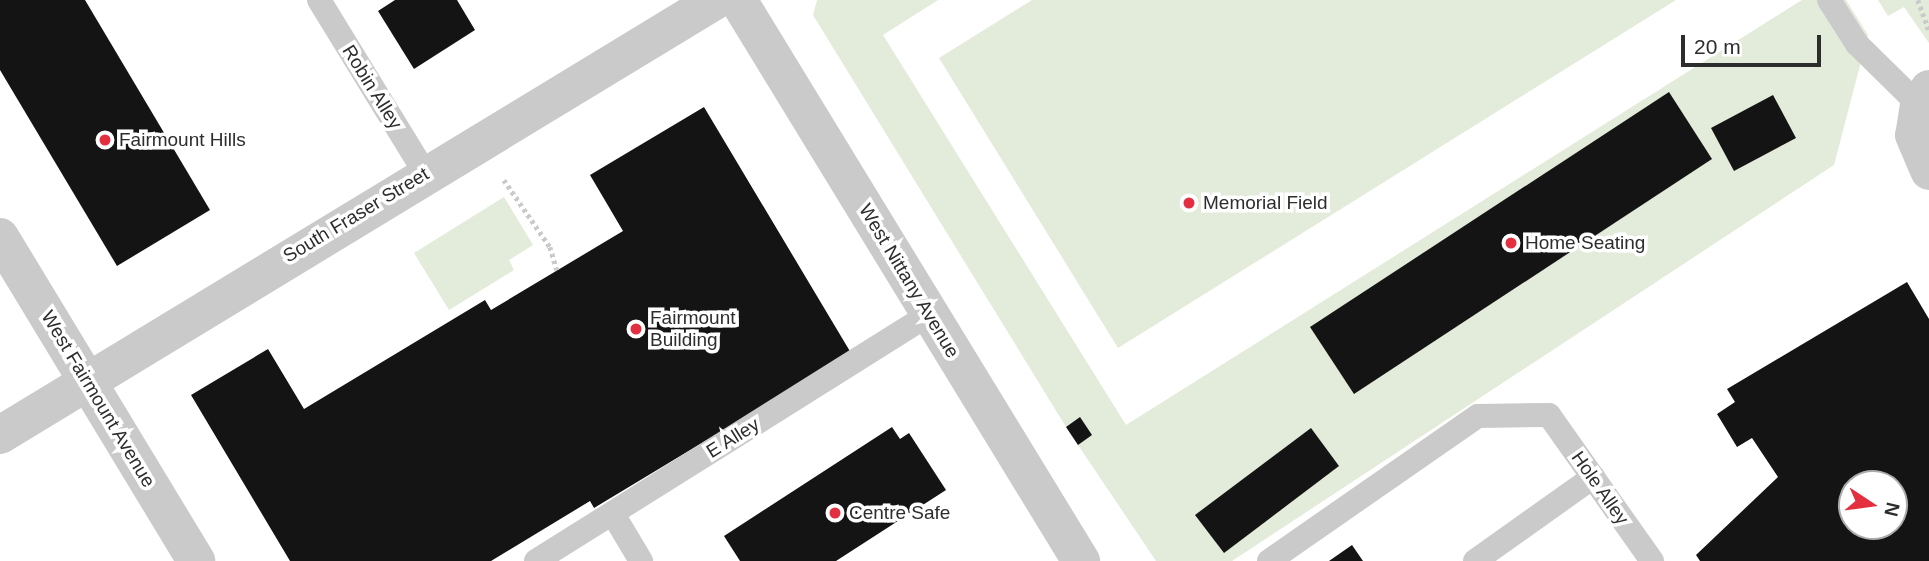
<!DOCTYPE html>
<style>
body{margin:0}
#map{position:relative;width:1929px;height:561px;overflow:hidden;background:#fff;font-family:Arial,sans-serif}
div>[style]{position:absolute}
.green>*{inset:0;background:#e3ebda}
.building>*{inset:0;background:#141414}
.path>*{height:4.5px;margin-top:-2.25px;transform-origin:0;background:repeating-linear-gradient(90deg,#cacaca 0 3.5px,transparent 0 7px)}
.lane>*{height:24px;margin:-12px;padding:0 12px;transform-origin:12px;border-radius:12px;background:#cacaca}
.street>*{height:38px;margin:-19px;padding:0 19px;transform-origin:19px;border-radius:19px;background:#cacaca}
.dots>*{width:19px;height:19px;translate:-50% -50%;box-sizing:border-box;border:4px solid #fff;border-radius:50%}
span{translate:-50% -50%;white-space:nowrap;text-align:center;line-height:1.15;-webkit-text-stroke:7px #fff;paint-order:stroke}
.street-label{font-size:19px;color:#2d2d2d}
.poi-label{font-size:19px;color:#2d2d2d}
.left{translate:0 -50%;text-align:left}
.north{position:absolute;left:1838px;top:470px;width:70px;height:70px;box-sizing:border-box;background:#fff;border:2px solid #ababab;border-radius:50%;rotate:103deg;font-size:19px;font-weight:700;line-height:28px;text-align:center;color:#2d2d2d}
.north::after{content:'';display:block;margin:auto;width:24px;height:32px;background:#e42f41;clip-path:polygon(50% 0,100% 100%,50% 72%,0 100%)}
.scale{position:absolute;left:1681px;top:35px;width:140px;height:32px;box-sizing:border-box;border:4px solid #2d2d2d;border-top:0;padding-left:9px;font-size:21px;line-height:24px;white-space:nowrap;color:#2d2d2d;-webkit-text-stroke:5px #fff;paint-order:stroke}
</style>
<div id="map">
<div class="green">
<div style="clip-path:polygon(817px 0,938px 0,883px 35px,1126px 425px,1802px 0,1846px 0,1868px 35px,1834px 165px,1232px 561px,1156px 561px,1066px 427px,813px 15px)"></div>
<div style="clip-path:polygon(1032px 0,1676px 0,1118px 348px,939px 58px)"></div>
<div style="clip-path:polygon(1878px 0,1929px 0,1929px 43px,1904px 7px,1888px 16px)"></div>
<div style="clip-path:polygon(504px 197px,533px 245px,509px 260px,514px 270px,449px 310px,414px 253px)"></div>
</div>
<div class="building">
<div style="clip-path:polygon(0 0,85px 0,210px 210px,117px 266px,0 70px)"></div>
<div style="clip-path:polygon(395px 0,457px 0,475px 30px,414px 69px,378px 11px)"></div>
<div style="clip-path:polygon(1669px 92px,1712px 159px,1354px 394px,1310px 327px)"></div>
<div style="clip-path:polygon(1773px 95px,1796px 138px,1734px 171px,1711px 128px)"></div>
<div style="clip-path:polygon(704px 107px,851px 353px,594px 508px,590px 501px,491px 561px,290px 561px,191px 395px,268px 349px,304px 409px,485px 300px,491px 310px,623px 231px,590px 175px)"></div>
<div style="clip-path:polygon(evenodd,1907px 282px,1929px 319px,1929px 561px,1700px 561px,1696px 555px,1778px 477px,1752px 438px,1737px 447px,1717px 414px,1735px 402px,1727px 389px,1907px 282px,1852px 484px,1894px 484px,1894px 526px,1852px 526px,1852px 484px)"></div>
<div style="clip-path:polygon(1080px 417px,1092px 435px,1078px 445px,1066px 427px)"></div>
<div style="clip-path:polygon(892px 427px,900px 439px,909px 433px,946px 490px,836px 561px,740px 561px,724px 536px)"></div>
<div style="clip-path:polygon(1311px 428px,1339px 466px,1224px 553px,1195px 515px)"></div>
<div style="clip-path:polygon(1352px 545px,1363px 561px,1329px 561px)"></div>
</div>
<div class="path">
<div style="left:1918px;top:0;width:32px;rotate:70deg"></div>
<div style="left:504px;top:180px;width:81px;rotate:55.5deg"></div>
<div style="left:550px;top:247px;width:24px;rotate:73deg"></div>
</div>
<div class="lane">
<div style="left:319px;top:0;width:203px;rotate:58.5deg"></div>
<div style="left:1829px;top:0;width:52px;rotate:57.5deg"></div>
<div style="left:1857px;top:44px;width:87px;rotate:44.5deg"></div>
<div style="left:613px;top:514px;width:55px;rotate:59.2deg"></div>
<div style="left:536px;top:561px;width:465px;rotate:-32.1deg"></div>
<div style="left:1269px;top:561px;width:254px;rotate:-34.8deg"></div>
<div style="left:1478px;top:416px;width:71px;rotate:-0.8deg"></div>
<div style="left:1549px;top:415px;width:179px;rotate:54.8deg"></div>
<div style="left:1475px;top:561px;width:145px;rotate:-35.4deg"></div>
</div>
<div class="street">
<div style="left:738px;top:0;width:658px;rotate:58.56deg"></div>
<div style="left:1929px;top:89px;width:19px;rotate:122deg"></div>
<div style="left:1919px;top:105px;width:30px;rotate:99deg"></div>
<div style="left:1914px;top:135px;width:39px;rotate:67deg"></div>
<div style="left:0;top:237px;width:379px;rotate:58.8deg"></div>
<div style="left:0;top:435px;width:838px;rotate:-31.28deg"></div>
</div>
<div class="dots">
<div style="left:105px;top:140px;background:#e42f41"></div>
<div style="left:1189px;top:203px;background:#e42f41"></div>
<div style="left:1511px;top:243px;background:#e42f41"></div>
<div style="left:636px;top:329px;background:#e42f41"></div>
<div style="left:835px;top:513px;background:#e42f41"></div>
</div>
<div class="street-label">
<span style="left:372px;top:87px;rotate:58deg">Robin Alley</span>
<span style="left:356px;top:215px;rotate:-31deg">South Fraser Street</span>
<span style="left:909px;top:281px;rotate:59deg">West Nittany Avenue</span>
<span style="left:98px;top:399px;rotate:59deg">West Fairmount Avenue</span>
<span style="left:733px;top:438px;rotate:-32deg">E Alley</span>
<span style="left:1600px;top:488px;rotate:55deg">Hole Alley</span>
</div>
<div class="poi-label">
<span class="left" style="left:119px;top:140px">Fairmount Hills</span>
<span class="left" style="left:1203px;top:203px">Memorial Field</span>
<span class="left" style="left:1525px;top:243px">Home Seating</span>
<span class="left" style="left:650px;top:329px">Fairmount<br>Building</span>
<span class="left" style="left:849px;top:513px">Centre Safe</span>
</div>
<div class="north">N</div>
<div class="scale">20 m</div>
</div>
